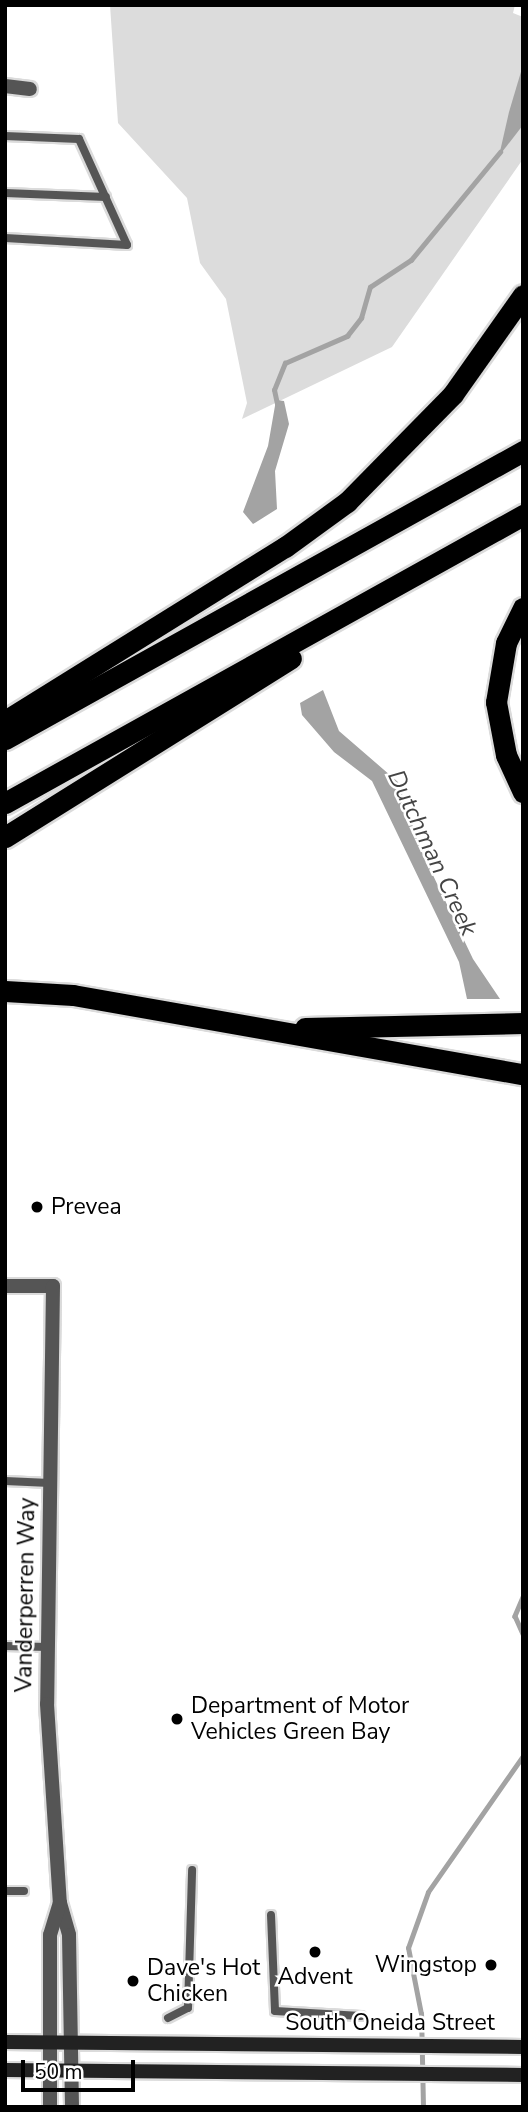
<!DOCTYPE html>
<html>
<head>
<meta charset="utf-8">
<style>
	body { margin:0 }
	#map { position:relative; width:528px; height:2112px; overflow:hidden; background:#fff; font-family:"Nunito Sans",sans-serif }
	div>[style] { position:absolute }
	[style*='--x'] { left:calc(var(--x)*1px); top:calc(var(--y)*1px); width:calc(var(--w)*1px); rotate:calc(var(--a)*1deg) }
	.green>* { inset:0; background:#dcdcdc }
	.water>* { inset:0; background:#a3a3a3 }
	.stream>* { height:4.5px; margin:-2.25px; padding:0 2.25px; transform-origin:2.25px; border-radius:2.25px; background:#a3a3a3 }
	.roads { filter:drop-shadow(2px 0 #dbdbdb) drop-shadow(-2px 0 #dbdbdb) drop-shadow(0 2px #dbdbdb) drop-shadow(0 -2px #dbdbdb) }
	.lane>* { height:8px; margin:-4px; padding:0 4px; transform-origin:4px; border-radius:4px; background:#555 }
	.street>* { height:14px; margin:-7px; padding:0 7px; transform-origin:7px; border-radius:7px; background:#555 }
	.secondary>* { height:14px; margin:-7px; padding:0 7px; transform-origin:7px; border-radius:7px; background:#222 }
	.highway>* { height:21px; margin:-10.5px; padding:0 10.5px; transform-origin:10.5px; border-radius:10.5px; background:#000 }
	.dots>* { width:19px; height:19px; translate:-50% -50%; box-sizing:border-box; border:4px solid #fff; border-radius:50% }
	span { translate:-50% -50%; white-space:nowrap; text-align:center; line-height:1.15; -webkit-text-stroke:5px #fff; paint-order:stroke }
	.poi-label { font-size:23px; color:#000 }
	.left { translate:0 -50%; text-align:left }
	.right { translate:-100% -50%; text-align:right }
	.street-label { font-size:23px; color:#000 }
	.water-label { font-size:24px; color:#444; font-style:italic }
	.frame { position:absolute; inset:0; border:7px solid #000; pointer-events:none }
	.scale { position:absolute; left:21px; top:2060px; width:114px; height:32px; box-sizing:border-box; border:4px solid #000; border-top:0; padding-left:9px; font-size:21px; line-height:24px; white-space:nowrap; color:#000; -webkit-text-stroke:5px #fff; paint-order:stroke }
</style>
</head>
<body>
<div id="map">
	<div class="green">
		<i style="clip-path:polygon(110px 5px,515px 5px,513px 13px,523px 17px,523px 159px,392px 347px,242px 419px,247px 403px,226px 299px,200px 263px,187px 198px,118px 123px)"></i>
	</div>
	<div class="water">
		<i style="clip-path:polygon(523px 65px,523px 125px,499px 156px,509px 112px)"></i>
		<i style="clip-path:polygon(276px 400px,284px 401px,289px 424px,275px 471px,277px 509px,253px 524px,243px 512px,268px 446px)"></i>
		<i style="clip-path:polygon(323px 690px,339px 731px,398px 782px,420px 848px,473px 959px,500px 999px,467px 999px,459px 962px,372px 781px,334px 752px,302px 715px,300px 703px)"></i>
	</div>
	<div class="stream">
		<i style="--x:277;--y:404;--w:14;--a:-102"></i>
		<i style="--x:274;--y:390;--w:29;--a:-68"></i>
		<i style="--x:285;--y:363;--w:68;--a:-23.5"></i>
		<i style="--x:347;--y:336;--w:23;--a:-52"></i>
		<i style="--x:361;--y:318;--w:32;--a:-74"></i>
		<i style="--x:370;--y:287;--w:49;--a:-33.4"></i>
		<i style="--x:411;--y:260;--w:140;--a:-50.5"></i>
		<i style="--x:523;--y:1597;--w:21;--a:113"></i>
		<i style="--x:515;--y:1616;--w:20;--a:66"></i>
		<i style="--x:423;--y:2107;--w:93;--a:-91.2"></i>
		<i style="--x:421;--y:2014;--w:67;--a:-101.1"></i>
		<i style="--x:408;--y:1948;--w:59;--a:-70.3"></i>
		<i style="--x:428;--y:1892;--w:166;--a:-55.1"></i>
	</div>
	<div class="roads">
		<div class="lane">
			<i style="--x:5;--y:136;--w:74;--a:2.3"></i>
			<i style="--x:79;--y:139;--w:116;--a:65.6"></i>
			<i style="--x:127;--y:245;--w:122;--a:-176.7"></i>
			<i style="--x:5;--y:193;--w:101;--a:2.3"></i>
			<i style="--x:5;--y:1481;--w:45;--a:2.5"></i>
			<i style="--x:5;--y:1646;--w:43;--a:1.3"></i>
			<i style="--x:5;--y:1891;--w:19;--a:0"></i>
			<i style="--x:271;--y:1915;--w:96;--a:87.6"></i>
			<i style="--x:275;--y:2011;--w:86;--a:3.3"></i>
			<i style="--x:168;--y:2018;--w:22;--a:-27"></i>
			<i style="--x:188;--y:2008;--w:138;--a:-88.3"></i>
		</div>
		<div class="street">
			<i style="--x:5;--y:86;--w:25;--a:7"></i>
			<i style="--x:5;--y:1286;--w:48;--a:0"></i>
			<i style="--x:53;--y:1286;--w:418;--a:90.8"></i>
			<i style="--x:47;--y:1704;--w:199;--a:86.3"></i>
			<i style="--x:60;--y:1903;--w:33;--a:74"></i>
			<i style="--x:69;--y:1935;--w:172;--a:89"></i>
			<i style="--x:50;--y:2107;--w:172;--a:-90"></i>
			<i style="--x:50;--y:1935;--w:34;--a:-73"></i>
		</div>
		<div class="secondary">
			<i style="--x:5;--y:2042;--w:518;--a:0.55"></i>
			<i style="--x:5;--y:2070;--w:518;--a:0.55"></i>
		</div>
		<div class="highway">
			<i style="--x:523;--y:608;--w:39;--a:116"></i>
			<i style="--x:506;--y:643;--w:60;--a:99.6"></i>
			<i style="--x:496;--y:702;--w:54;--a:79.3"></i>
			<i style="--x:506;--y:755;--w:41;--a:65.3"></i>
			<i style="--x:5;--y:721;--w:330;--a:-31.9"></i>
			<i style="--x:285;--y:547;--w:77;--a:-36"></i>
			<i style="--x:347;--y:502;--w:151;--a:-45.5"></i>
			<i style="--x:453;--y:394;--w:121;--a:-54.7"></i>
			<i style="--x:5;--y:739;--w:593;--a:-29.07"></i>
			<i style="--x:5;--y:803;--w:593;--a:-29.07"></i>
			<i style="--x:5;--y:837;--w:337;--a:-32"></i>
			<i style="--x:5;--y:991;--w:68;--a:3.4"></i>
			<i style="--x:73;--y:995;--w:457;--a:10"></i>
			<i style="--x:305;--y:1028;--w:218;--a:-1.3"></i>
		</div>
	</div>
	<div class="dots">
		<i style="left:37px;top:1207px;background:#000"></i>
		<i style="left:177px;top:1719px;background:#000"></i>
		<i style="left:315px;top:1952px;background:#000"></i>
		<i style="left:491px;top:1965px;background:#000"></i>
		<i style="left:133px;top:1981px;background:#000"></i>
	</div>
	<div class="poi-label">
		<span class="left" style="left:51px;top:1207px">Prevea</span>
		<span class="left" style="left:191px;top:1719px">Department of Motor<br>Vehicles Green Bay</span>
		<span class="right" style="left:477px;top:1965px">Wingstop</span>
		<span class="left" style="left:147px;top:1981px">Dave's Hot<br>Chicken</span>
		<span style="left:315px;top:1977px">Advent</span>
	</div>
	<div class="street-label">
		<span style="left:26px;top:1595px;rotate:-89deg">Vanderperren Way</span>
		<span style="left:390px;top:2023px">South Oneida Street</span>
	</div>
	<div class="water-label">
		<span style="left:432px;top:853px;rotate:65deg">Dutchman Creek</span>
	</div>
	<div class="frame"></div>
	<div class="scale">50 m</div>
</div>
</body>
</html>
